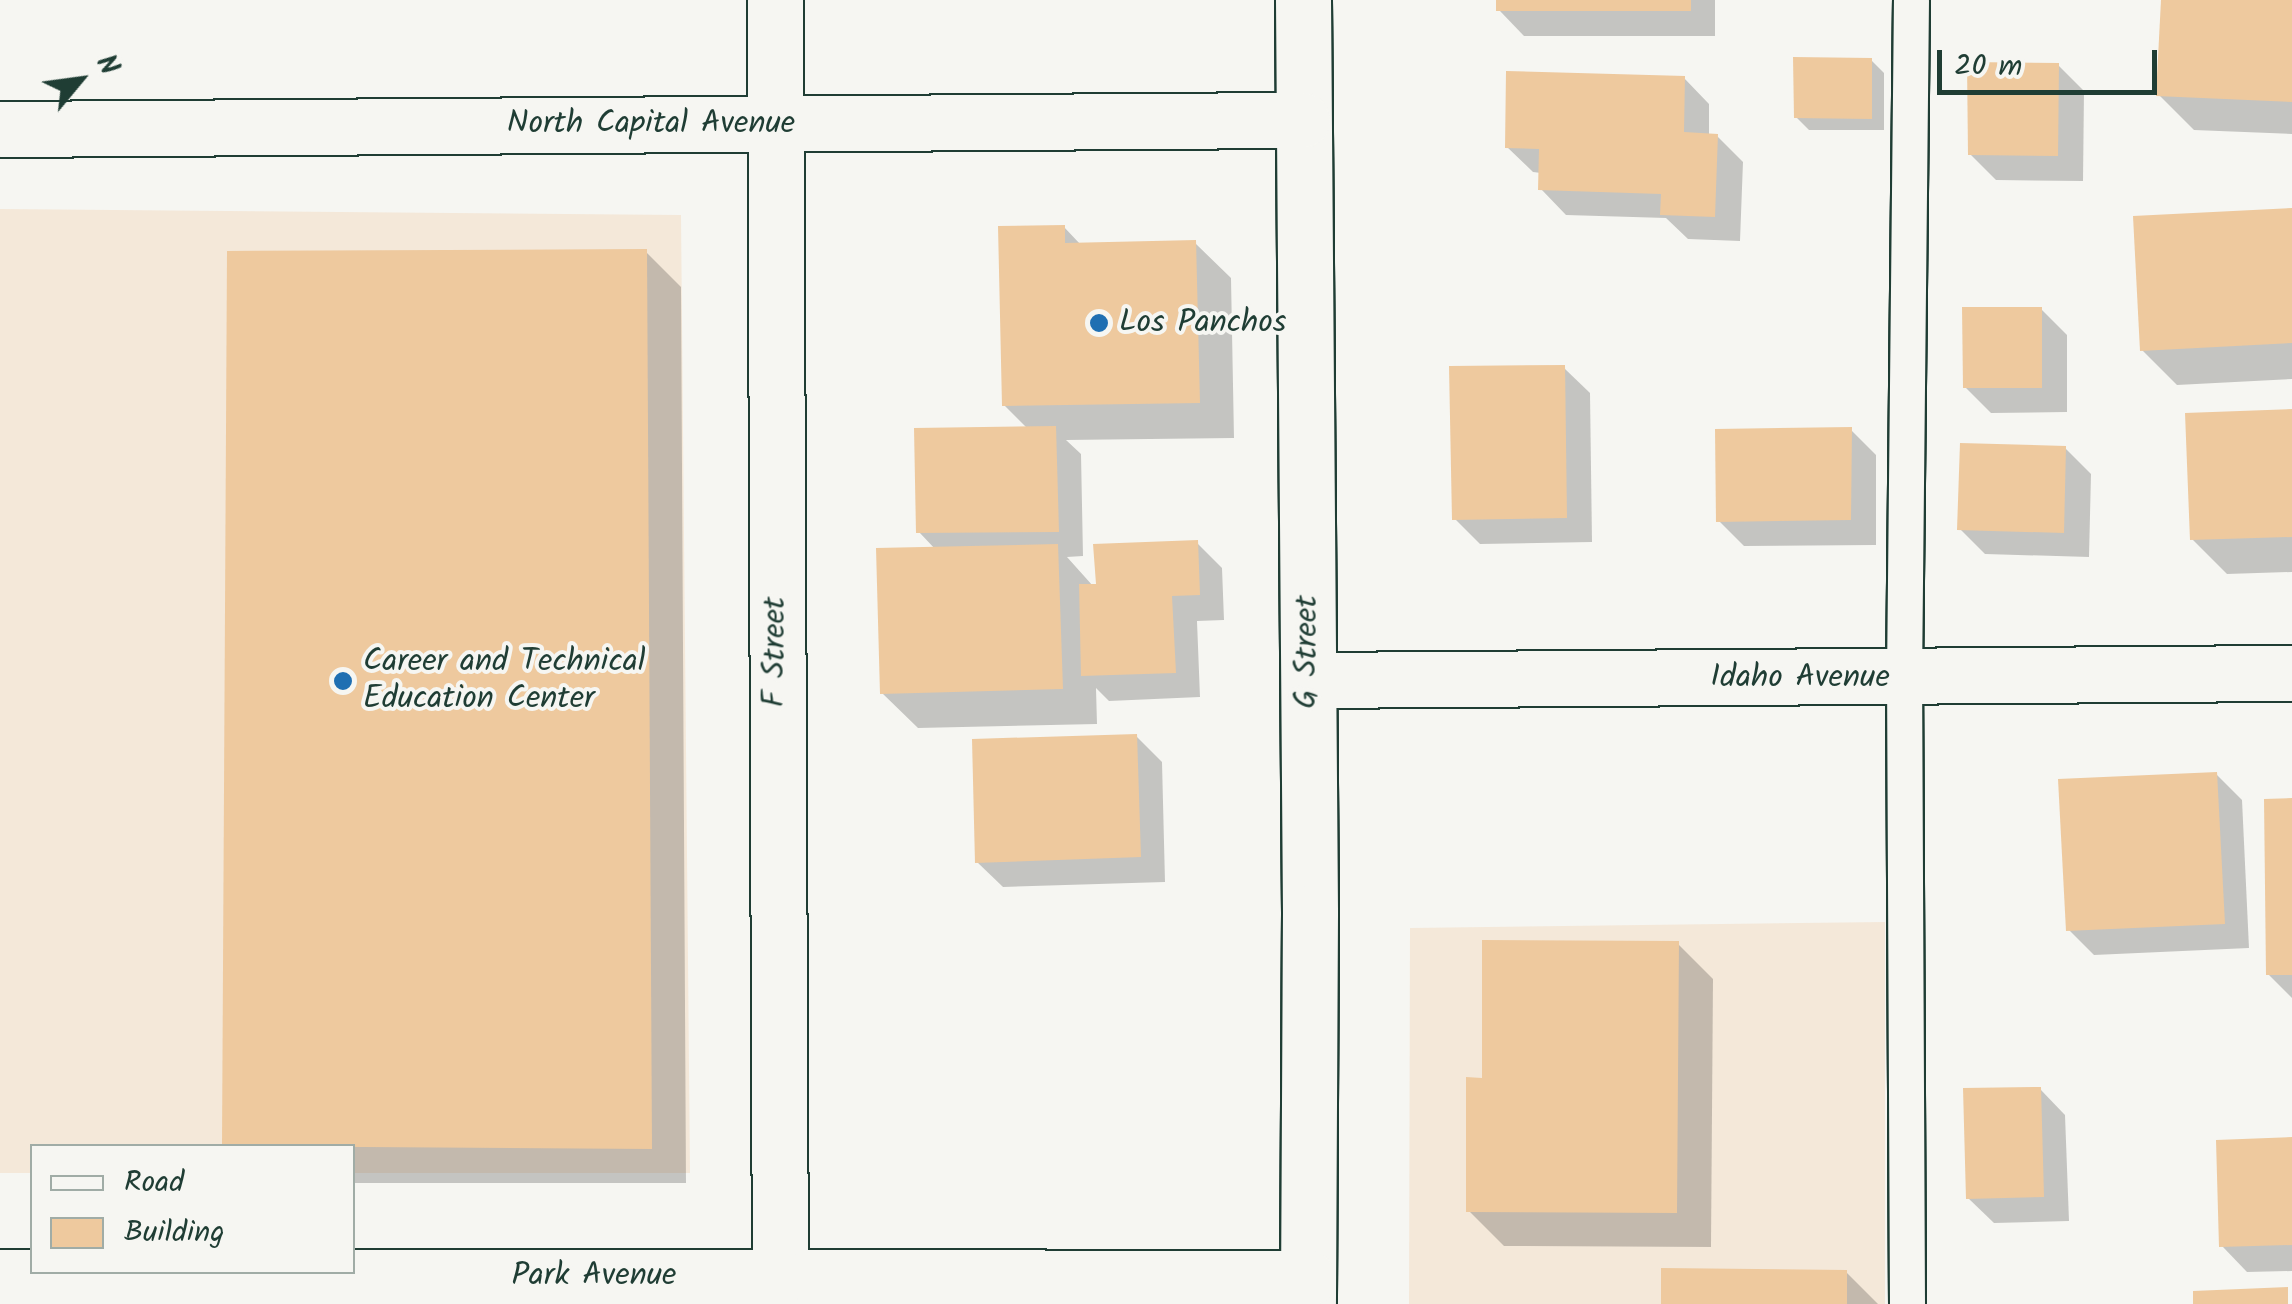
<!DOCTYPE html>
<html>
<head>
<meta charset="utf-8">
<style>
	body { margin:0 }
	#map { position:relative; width:2292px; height:1304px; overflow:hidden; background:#f6f6f2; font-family:Kalam,sans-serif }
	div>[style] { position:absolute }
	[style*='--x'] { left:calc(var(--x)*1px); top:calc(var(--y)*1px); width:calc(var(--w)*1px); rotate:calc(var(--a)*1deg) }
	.built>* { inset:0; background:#f4e8d9 }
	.shadow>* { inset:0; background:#0003 }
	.building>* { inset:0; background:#eec99e }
	.roads { filter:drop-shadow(2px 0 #1f3d34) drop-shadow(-2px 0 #1f3d34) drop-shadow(0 2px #1f3d34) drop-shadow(0 -2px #1f3d34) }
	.lane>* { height:35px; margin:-17.5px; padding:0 17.5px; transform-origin:17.5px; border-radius:17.5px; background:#f6f6f2 }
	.street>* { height:55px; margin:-27.5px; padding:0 27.5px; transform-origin:27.5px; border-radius:27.5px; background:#f6f6f2 }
	.secondary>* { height:55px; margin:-27.5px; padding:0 27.5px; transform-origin:27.5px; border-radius:27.5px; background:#f6f6f2 }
	.dots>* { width:28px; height:28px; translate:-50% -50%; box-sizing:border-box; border:5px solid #f6f6f2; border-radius:50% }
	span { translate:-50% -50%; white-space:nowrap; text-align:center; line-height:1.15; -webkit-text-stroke:8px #f6f6f2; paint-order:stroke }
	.street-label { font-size:32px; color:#1f3d34 }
	.poi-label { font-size:32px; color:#1f3d34 }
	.left { translate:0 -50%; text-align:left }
	.legend { position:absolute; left:30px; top:1144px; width:325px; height:130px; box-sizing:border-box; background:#f6f6f2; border:2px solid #a0aca6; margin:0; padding:12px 18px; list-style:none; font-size:30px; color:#1f3d34 }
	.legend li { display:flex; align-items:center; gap:20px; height:50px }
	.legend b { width:50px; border:2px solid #a0aca6 }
	.north { position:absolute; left:30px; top:30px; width:100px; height:100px; -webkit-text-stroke:8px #f6f6f2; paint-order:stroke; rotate:61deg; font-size:28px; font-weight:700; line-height:40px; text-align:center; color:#1f3d34 }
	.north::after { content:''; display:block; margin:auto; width:35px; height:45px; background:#1f3d34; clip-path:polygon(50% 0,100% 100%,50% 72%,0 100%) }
	.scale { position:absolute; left:1937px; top:50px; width:220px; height:45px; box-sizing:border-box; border:5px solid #1f3d34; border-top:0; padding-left:12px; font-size:30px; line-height:35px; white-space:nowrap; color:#1f3d34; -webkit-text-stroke:8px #f6f6f2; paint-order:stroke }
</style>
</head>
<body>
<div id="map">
	<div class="built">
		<i style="clip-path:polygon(0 209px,681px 215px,690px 1173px,353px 1173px,352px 1146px,32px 1146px,32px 1173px,0 1173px)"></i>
		<i style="clip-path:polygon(1885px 922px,1885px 1304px,1409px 1304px,1410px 928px)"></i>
	</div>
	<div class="shadow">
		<i style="clip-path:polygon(1499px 0,1715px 0,1715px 36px,1524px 36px,1499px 10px)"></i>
		<i style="clip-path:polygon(2163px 0,2292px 0,2292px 134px,2194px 130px,2159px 95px)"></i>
		<i style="clip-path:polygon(1871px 60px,1884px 73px,1884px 130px,1809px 130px,1796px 117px)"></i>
		<i style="clip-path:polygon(2058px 65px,2084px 91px,2083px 181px,1996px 180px,1970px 154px)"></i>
		<i style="clip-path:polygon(1684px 78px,1709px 104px,1709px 136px,1717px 136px,1743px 162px,1740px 241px,1688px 239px,1666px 218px,1566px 215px,1541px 189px,1541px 173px,1533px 172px,1507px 147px)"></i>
		<i style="clip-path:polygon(2292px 211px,2292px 379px,2177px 385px,2142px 350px)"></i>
		<i style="clip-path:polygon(1064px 227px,1081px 245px,1195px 243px,1231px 278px,1234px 438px,1066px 440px,1081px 454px,1083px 556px,1067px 557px,1093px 586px,1197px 543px,1222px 568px,1224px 620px,1197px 621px,1200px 697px,1109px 701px,1096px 688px,1097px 724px,918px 728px,882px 693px,936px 550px,919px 532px,1028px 429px,1004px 405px)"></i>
		<i style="clip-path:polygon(646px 252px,681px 287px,686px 1183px,352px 1183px,352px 1146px,225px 1146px,229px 254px)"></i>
		<i style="clip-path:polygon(2041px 309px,2067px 335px,2067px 412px,1991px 413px,1965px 387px)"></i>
		<i style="clip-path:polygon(1564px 368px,1590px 393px,1592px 542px,1480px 544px,1454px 518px)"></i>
		<i style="clip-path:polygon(2292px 412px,2292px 572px,2227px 574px,2192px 539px)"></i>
		<i style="clip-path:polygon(1851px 430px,1876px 455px,1876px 545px,1744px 546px,1719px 521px)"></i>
		<i style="clip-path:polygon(2065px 448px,2091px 474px,2089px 557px,1985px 554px,1960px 529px)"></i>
		<i style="clip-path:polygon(1136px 736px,1162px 762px,1165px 882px,1003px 887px,977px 862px)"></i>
		<i style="clip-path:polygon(2216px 774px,2242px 800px,2249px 948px,2094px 955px,2069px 930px)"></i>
		<i style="clip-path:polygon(2292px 801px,2292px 998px,2268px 974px)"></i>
		<i style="clip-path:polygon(1678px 944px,1713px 979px,1711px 1247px,1504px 1246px,1469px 1211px,1484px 1080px)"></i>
		<i style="clip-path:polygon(2040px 1089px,2065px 1115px,2069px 1221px,1994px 1223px,1968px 1198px)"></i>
		<i style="clip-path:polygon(2292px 1140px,2292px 1271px,2247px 1272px,2222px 1246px)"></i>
		<i style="clip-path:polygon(1846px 1272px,1878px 1304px,1664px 1304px)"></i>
	</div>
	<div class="building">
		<i style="clip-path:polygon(1496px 0,1691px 0,1691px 11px,1496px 11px)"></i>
		<i style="clip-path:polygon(2161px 0,2292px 0,2292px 102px,2156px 96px)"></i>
		<i style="clip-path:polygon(1793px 57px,1872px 58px,1872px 119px,1794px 118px)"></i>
		<i style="clip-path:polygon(1967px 62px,2059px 63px,2058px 156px,1968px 155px)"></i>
		<i style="clip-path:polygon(1506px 71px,1685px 76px,1684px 132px,1718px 134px,1715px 217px,1660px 215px,1661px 194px,1538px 190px,1539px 149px,1505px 148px)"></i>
		<i style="clip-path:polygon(2292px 208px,2292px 343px,2140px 351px,2133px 216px)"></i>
		<i style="clip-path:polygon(1065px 225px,1065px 243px,1196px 240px,1200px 403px,1002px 406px,998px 226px)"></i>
		<i style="clip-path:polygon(647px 249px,652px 1149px,222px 1146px,227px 251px)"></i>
		<i style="clip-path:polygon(1962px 307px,2042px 307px,2042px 388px,1963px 388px)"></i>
		<i style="clip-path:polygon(1565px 365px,1567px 518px,1452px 520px,1449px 366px)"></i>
		<i style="clip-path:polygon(2292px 409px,2292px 537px,2190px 540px,2185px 413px)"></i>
		<i style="clip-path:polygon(1056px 426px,1059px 532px,916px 533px,914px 428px)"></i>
		<i style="clip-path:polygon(1852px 427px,1851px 520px,1716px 522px,1715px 429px)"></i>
		<i style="clip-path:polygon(1960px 443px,2066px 446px,2064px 533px,1957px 530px)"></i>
		<i style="clip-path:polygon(1198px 540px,1200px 595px,1172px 596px,1176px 673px,1081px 676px,1079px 584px,1096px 584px,1093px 544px)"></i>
		<i style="clip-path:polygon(1058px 544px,1063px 689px,880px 694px,876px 548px)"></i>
		<i style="clip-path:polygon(1137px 734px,1141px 857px,975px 863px,972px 739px)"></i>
		<i style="clip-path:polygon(2217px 772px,2225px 924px,2066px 931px,2058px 779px)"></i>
		<i style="clip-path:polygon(2292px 798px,2292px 975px,2266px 975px,2264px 799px)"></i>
		<i style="clip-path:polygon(1482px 940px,1679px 941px,1677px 1213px,1466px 1212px,1466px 1077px,1482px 1078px)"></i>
		<i style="clip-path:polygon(2041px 1087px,2044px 1197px,1966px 1199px,1963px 1088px)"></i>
		<i style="clip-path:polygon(2292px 1137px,2292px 1245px,2219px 1247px,2216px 1140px)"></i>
		<i style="clip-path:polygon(1661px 1268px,1847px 1270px,1847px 1304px,1661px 1304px)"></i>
		<i style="clip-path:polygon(2288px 1287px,2288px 1304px,2193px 1304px,2193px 1291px)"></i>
	</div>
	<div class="roads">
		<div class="lane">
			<i style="--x:1907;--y:1304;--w:626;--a:-90.27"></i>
			<i style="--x:1904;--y:678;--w:678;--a:-89.41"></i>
		</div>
		<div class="street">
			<i style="--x:1303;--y:0;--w:913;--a:89.56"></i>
			<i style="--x:1310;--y:913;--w:391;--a:90.3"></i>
			<i style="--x:0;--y:129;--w:1302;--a:-0.4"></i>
			<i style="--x:1309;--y:680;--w:983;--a:-0.41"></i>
			<i style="--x:780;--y:1277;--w:528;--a:0.11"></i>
		</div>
		<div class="secondary">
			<i style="--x:775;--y:0;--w:1304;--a:89.78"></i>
			<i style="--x:0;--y:1277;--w:780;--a:0"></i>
		</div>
	</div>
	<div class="dots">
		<i style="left:1099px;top:323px;background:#1f6fb2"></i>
		<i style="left:343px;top:681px;background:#1f6fb2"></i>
	</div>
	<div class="street-label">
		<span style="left:651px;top:124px">North Capital Avenue</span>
		<span style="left:776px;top:652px;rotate:-90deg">F Street</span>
		<span style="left:1308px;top:652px;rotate:-90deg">G Street</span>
		<span style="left:1800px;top:678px">Idaho Avenue</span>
		<span style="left:594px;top:1276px">Park Avenue</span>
	</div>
	<div class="poi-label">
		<span class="left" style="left:1119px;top:323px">Los Panchos</span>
		<span class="left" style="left:363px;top:681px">Career and Technical<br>Education Center</span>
	</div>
	<ul class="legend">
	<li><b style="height:12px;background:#f6f6f2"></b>Road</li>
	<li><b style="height:28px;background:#eec99e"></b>Building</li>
	</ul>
	<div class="north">N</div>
	<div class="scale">20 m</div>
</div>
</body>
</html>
